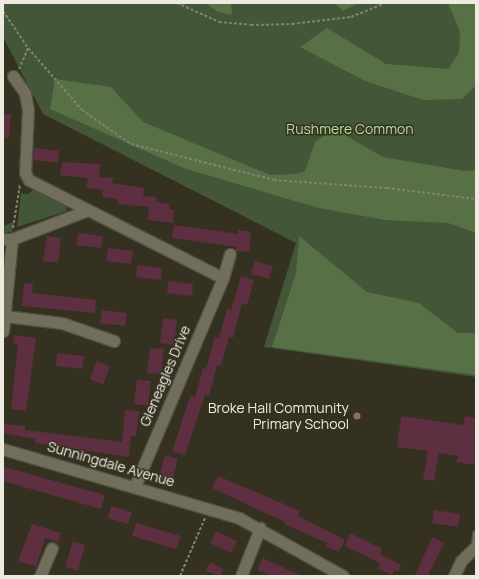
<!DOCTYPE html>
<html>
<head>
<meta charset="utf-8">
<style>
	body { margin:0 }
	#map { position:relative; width:479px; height:579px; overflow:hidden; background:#353120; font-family:Manrope,sans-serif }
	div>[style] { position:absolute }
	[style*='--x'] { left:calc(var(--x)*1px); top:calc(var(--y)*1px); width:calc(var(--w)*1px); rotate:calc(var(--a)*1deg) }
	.green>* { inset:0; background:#435637 }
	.forest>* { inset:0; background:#577046 }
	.building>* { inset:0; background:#5d2f41 }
	.path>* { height:2px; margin-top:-1px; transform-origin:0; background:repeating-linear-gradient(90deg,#838072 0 3px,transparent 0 5px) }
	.roads { filter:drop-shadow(1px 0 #524f41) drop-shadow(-1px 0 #524f41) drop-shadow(0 1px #524f41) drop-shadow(0 -1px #524f41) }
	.lane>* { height:5.5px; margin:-2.75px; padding:0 2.75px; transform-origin:2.75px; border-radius:2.75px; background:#726e5c }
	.street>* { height:11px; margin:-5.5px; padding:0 5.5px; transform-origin:5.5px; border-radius:5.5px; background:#726e5c }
	.dots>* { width:11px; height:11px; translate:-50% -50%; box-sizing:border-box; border:2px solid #353120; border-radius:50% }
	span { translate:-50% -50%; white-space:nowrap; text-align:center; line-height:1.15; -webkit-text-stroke:3px #353120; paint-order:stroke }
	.park-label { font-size:14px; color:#b5df9b }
	.street-label { font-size:14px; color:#edeae0 }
	.poi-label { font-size:14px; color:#edeae0 }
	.right { translate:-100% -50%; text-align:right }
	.frame { position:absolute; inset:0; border:4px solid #edeae0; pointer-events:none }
</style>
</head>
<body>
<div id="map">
	<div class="green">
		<i style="clip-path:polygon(3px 3px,476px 3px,476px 377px,264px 347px,296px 243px,43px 114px,3px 37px)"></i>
		<i style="clip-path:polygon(36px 188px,66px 203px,67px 211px,17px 227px,21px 193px,28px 194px)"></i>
		<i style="clip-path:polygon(14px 222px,12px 232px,3px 233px,3px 226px)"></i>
	</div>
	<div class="forest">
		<i style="clip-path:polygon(205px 3px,231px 3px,232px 15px,218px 12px)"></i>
		<i style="clip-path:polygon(334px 3px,359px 3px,343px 11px)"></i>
		<i style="clip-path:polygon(448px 3px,476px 3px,476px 85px,462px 99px,423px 100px,365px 81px,300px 47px,327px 28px,386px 64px,448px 69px,459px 53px,460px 32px)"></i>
		<i style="clip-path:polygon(55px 79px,111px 87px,143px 122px,270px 175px,296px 174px,305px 171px,315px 142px,334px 129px,383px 157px,464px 171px,476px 170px,476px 233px,448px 223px,385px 220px,319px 208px,186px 169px,50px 109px)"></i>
		<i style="clip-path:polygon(299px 236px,367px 292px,419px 303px,458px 333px,476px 333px,476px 375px,272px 347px,296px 273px)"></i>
	</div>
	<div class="building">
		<i style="clip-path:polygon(3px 114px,11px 115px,9px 138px,3px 138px)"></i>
		<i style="clip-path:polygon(34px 148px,59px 151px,58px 163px,33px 160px)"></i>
		<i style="clip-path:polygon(62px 162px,100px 164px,99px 177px,113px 178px,112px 183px,144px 188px,143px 196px,157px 197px,156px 202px,169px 204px,169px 209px,174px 210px,173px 223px,148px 220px,149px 207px,117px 204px,118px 199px,102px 197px,103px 190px,86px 188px,88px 178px,60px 175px)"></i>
		<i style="clip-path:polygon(174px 225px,238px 234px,238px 230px,251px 232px,249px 252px,236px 251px,236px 247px,172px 238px)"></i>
		<i style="clip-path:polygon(78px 233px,103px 236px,101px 248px,76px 245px)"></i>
		<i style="clip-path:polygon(47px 236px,61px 238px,58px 263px,43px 261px)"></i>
		<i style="clip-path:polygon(108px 248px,133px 251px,131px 264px,106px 261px)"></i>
		<i style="clip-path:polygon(255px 261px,273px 266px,269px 279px,251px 274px)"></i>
		<i style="clip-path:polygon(137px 265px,162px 268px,161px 280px,136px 277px)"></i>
		<i style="clip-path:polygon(241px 276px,254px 280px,247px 305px,242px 304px,233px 338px,229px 337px,221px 366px,217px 365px,209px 396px,205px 395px,185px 455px,172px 452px,190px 396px,195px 397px,203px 368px,206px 369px,215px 337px,219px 338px,227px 309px,231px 311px)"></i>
		<i style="clip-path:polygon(168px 281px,193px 284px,192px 296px,167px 293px)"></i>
		<i style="clip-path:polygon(24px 283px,33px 284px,32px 293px,96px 300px,95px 313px,22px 306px)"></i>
		<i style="clip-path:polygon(102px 310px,127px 313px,125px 326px,100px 323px)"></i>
		<i style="clip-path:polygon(163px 318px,177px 320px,174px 345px,160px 343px)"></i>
		<i style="clip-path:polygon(14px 335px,36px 338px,26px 411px,11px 409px,18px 344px,13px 343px)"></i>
		<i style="clip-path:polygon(150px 348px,164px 349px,161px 374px,147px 373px)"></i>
		<i style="clip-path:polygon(57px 353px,84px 356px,82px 369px,56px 366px)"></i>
		<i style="clip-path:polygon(97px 361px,110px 366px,103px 385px,90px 379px)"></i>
		<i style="clip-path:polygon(137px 380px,151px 381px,148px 406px,134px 404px)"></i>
		<i style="clip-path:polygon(125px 410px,139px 411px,136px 436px,131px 436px,129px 457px,35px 443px,35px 439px,3px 433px,3px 424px,25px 426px,25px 430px,122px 442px)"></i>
		<i style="clip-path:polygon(401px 416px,463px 425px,465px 416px,476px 418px,476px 465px,456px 462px,458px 456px,439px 453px,434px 481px,423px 479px,428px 451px,397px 447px)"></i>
		<i style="clip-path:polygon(165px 455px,178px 459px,171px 485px,158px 481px)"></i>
		<i style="clip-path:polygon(4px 467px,105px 495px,101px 509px,3px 481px)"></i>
		<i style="clip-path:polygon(218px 476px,300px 511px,298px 516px,345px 540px,339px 552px,326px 546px,327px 543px,284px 524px,285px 522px,212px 488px)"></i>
		<i style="clip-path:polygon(111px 506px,132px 512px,128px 524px,108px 518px)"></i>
		<i style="clip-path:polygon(434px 510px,460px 514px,458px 527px,432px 523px)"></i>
		<i style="clip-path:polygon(136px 523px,181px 536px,176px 549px,132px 536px)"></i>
		<i style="clip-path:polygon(32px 524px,61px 533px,59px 542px,45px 538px,36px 567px,18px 561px)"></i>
		<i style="clip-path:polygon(216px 531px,237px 541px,231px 553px,210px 543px)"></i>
		<i style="clip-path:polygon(350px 533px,382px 549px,380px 554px,401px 565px,398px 572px,395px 570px,392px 575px,378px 569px,380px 563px,345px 546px)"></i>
		<i style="clip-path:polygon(432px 537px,444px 543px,440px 551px,428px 576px,415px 576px)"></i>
		<i style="clip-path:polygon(73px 541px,85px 545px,78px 571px,65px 567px)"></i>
		<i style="clip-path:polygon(263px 558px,271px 562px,302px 576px,271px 576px,257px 570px)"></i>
		<i style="clip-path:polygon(210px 562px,224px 569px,220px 576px,205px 571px)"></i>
	</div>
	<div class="path">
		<i style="--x:177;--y:3;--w:46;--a:24.3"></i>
		<i style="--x:219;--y:22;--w:32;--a:5"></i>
		<i style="--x:251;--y:25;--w:41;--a:-1.4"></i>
		<i style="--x:292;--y:24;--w:59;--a:-6.8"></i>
		<i style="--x:351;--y:17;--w:37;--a:-22"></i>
		<i style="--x:3;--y:11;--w:45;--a:56"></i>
		<i style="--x:28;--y:48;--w:23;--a:113"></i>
		<i style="--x:28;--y:48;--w:82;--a:48.9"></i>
		<i style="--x:82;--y:110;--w:60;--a:34.8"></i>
		<i style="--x:131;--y:144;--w:147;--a:14.1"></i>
		<i style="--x:274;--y:180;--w:113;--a:4"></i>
		<i style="--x:387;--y:188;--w:90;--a:7"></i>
		<i style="--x:13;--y:228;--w:44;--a:-80.8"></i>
		<i style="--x:180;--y:576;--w:63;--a:-66.7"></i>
	</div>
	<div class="roads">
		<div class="lane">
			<i style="--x:475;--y:547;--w:12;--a:-85"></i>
		</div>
		<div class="street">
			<i style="--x:13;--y:76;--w:21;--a:55"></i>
			<i style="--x:25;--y:93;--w:17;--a:80"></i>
			<i style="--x:28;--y:110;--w:63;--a:92.7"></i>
			<i style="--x:25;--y:173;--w:8;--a:60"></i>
			<i style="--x:29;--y:180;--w:217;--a:26.8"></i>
			<i style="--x:3;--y:239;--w:9;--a:0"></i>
			<i style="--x:12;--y:239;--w:81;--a:-20.9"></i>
			<i style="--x:5;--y:316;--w:57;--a:7"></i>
			<i style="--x:62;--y:323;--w:55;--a:19.1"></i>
			<i style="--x:3;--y:331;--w:92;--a:-84.4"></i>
			<i style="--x:3;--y:449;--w:246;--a:16.3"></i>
			<i style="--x:239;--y:518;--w:119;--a:29.1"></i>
			<i style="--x:135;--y:486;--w:226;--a:-67.1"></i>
			<i style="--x:223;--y:278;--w:25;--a:-74"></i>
			<i style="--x:40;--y:576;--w:30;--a:-67"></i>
			<i style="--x:241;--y:576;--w:52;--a:-68.4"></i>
			<i style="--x:454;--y:576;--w:17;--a:-65"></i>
			<i style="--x:461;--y:561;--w:21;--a:-45"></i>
		</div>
	</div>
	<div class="dots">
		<i style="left:357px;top:416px;background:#8d6e63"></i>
	</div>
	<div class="park-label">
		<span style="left:350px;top:129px">Rushmere Common</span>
	</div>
	<div class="street-label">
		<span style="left:165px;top:376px;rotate:-67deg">Gleneagles Drive</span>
		<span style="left:111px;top:464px;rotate:16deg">Sunningdale Avenue</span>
	</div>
	<div class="poi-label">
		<span class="right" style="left:349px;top:416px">Broke Hall Community<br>Primary School</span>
	</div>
	<div class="frame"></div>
</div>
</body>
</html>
